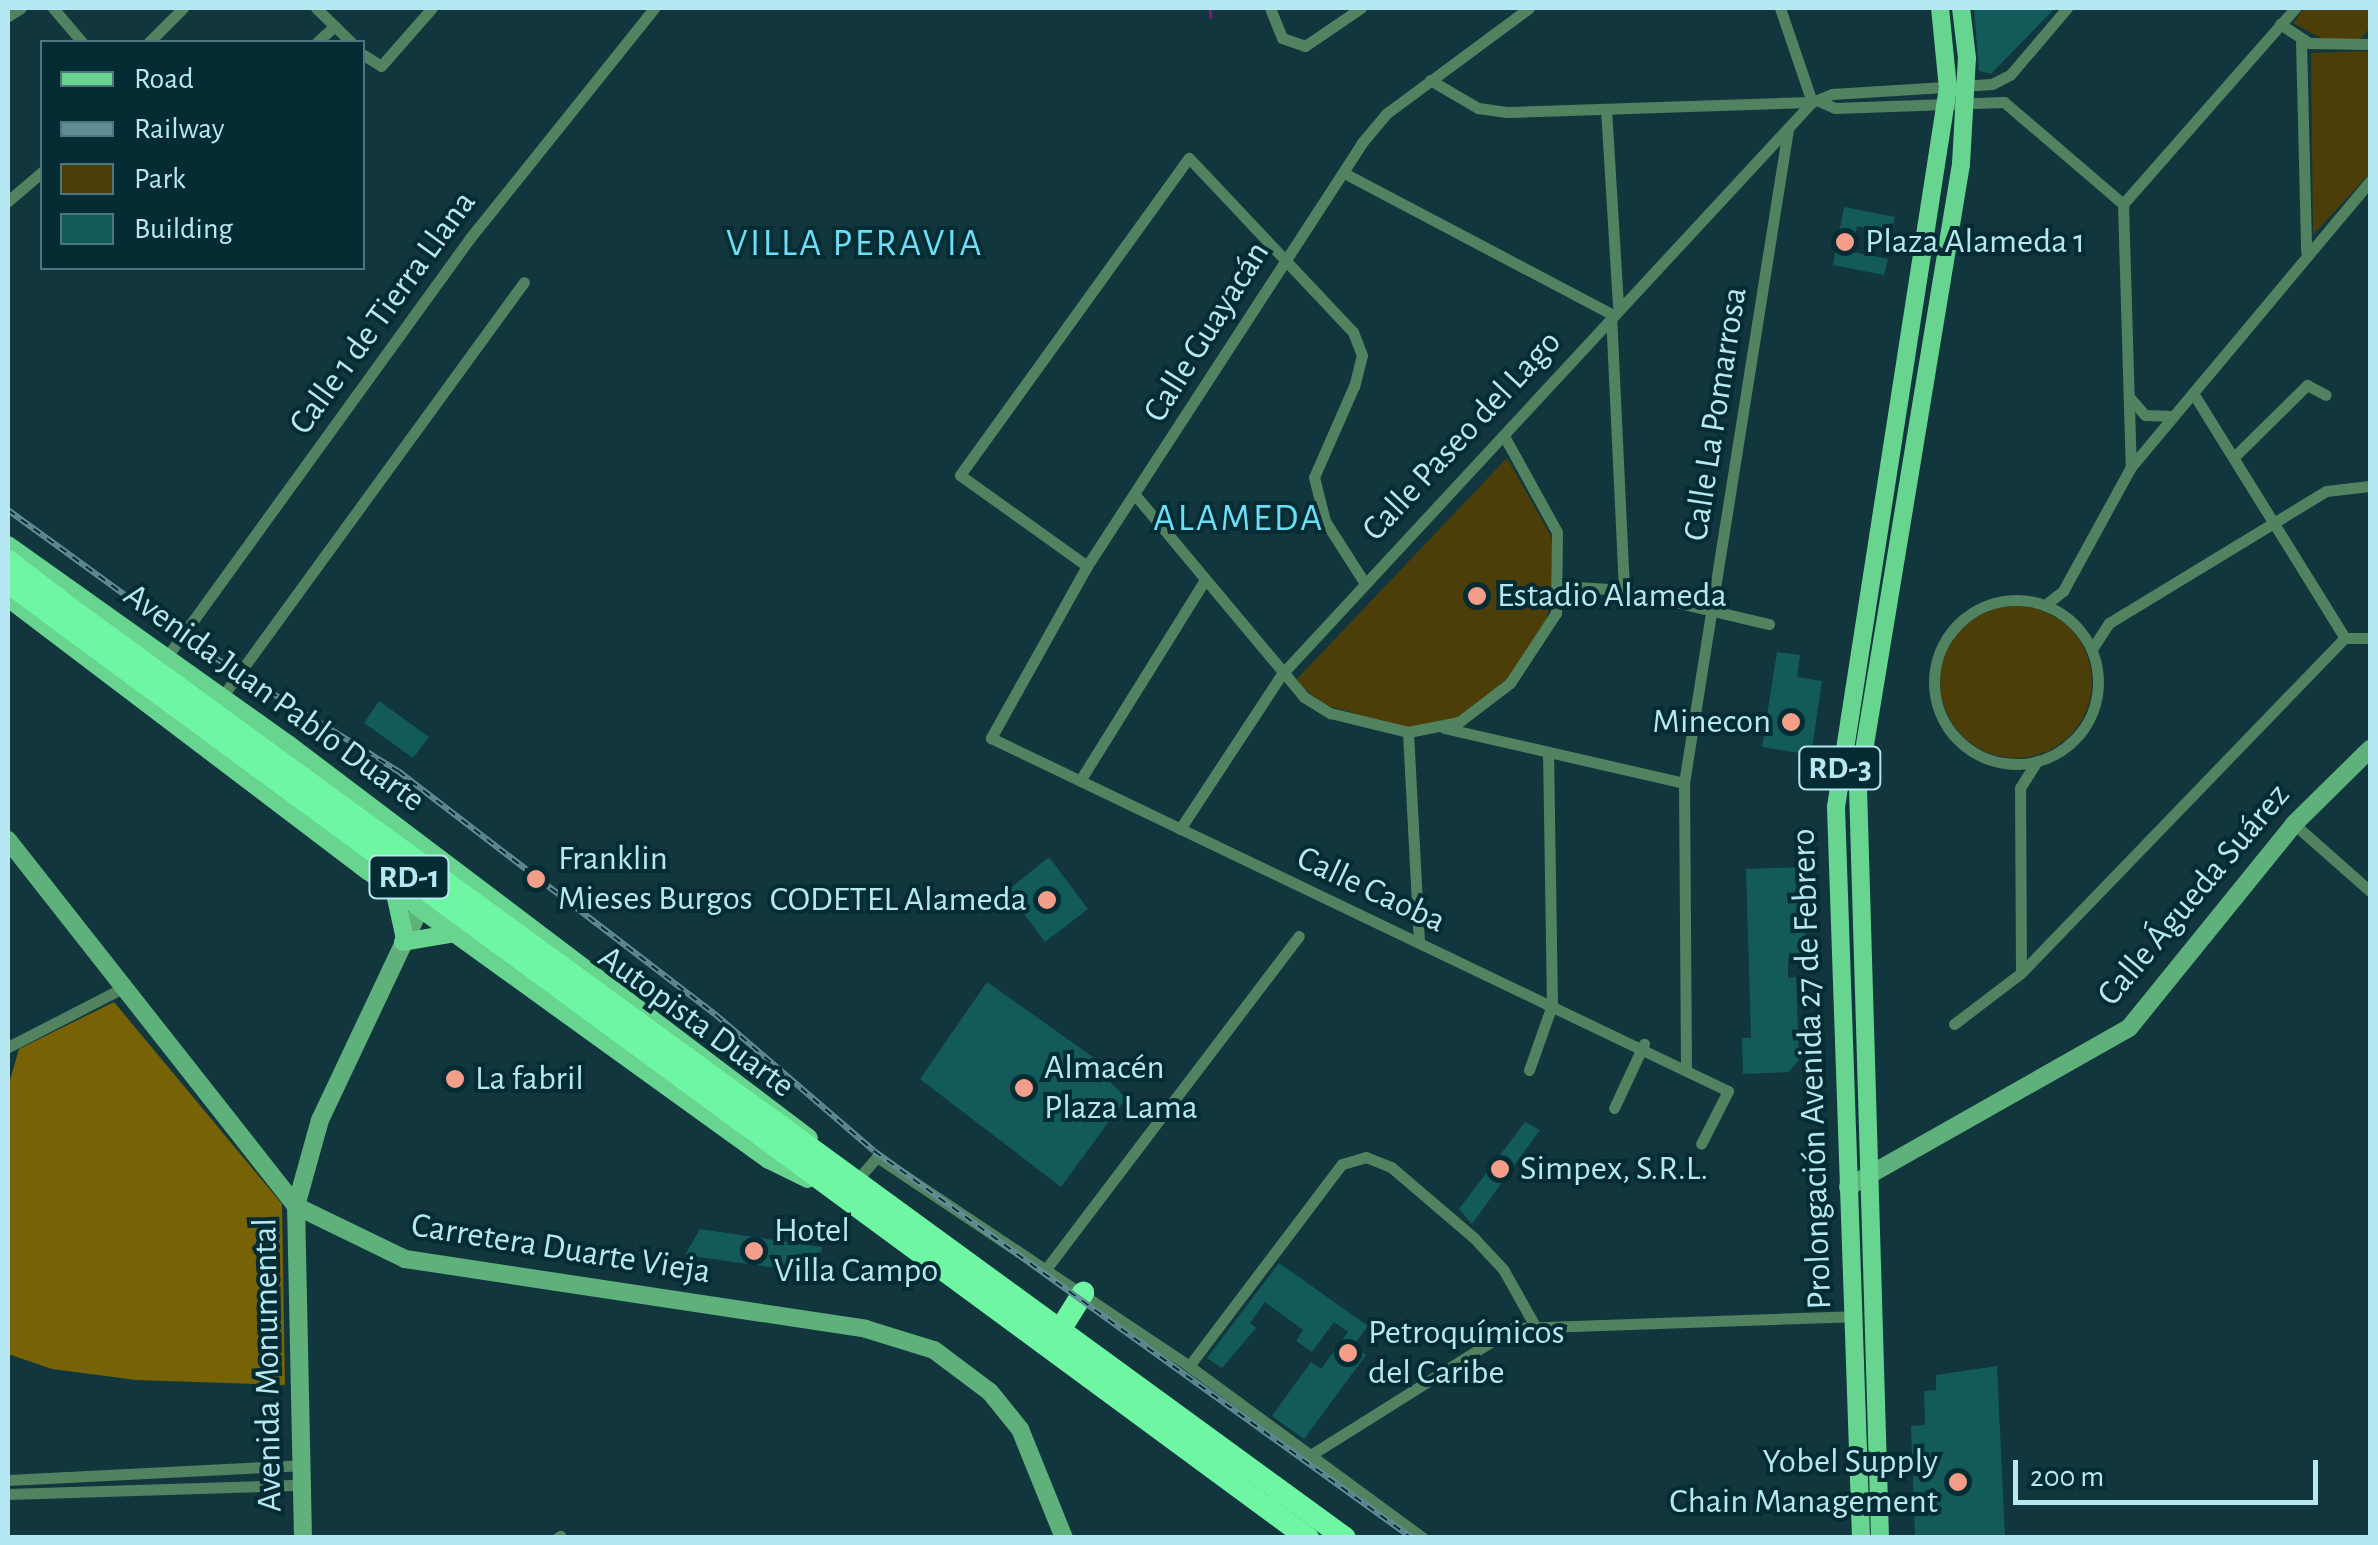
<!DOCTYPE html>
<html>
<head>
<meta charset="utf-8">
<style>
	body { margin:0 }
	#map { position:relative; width:2378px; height:1545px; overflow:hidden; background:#11363d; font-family:"Alegreya Sans",sans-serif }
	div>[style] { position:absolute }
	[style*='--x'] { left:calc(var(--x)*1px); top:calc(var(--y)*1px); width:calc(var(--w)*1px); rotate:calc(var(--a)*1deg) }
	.green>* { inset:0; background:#4c3e09 }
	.round { border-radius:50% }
	.forest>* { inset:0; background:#776205 }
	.stream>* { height:2.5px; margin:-1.25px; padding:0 1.25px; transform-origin:1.25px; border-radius:1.25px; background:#7f1873 }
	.building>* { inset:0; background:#125b5a }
	.street>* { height:11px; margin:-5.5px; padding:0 5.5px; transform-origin:5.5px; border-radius:5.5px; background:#518361 }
	.street>.ring { margin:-5.5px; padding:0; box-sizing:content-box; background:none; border:11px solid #518361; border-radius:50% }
	.secondary>* { height:18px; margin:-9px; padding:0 9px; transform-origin:9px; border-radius:9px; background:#5eb17b }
	.primary>* { height:18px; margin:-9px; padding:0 9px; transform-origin:9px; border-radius:9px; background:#67d590 }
	.highway>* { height:22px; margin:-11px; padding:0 11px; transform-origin:11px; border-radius:11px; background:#6ef6a2 }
	.rail>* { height:6px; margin-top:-3px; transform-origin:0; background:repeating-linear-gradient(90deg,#052c33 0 8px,#618d96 0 16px); box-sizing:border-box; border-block:2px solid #618d96 }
	.highway-bridge>* { height:22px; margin:-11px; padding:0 11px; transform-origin:11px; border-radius:11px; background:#6ef6a2 }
	.dots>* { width:28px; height:28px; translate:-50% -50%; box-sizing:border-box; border:5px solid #052c33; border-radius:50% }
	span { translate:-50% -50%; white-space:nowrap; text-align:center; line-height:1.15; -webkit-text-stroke:8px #052c33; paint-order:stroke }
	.shield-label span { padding:2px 8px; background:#052c33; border:2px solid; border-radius:8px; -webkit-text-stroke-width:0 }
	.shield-label { font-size:32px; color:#b6e8f4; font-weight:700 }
	.poi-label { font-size:35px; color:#b6e8f4 }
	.left { translate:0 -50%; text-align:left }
	.right { translate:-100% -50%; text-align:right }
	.street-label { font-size:35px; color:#b6e8f4 }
	.neighbourhood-label { font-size:38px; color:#6cdef6; letter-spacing:2.5px }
	.frame { position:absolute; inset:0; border:10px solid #b6e8f4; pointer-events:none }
	.legend { position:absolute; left:40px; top:40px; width:325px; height:230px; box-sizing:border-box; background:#052c33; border:2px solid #4c7780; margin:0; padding:12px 18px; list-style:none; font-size:30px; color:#b6e8f4 }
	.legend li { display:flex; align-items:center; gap:20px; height:50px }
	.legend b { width:50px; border:2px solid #4c7780 }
	.scale { position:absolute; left:2013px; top:1460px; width:305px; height:45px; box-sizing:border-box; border:5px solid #b6e8f4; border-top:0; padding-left:12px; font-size:30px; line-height:35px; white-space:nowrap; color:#b6e8f4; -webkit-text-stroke:8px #052c33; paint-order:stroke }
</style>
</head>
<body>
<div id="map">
	<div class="green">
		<i style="clip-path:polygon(2304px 8px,2370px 8px,2370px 27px,2362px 38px,2328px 42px,2293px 23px)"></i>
		<i style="clip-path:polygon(2370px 51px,2370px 173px,2313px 235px,2311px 53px)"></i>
		<i style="clip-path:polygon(1507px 458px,1551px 536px,1555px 583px,1545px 626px,1516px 672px,1456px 719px,1408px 729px,1325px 705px,1295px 681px)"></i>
		<i class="round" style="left:1940px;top:606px;width:152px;height:152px"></i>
	</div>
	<div class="forest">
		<i style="clip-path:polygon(114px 1002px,282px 1204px,285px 1385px,136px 1380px,52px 1369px,8px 1354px,8px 1087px,19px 1049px)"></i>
	</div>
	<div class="stream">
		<i style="--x:1210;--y:8;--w:9;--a:84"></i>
	</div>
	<div class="building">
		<i style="clip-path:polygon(1974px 8px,2055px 8px,1991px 74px,1979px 71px)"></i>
		<i style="clip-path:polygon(1844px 207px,1895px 217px,1892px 233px,1857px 226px,1852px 252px,1888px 259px,1884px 275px,1833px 265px)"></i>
		<i style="clip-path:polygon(1777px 652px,1800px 655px,1797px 677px,1822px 681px,1812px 749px,1799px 753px,1762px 747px)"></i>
		<i style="clip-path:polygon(379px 701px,429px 737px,413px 758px,364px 723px)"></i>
		<i style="clip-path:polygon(1049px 857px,1088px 909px,1045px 942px,1007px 891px)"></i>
		<i style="clip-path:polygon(1803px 867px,1806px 958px,1788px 958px,1788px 978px,1796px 977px,1799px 1060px,1789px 1072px,1743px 1074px,1742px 1038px,1751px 1038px,1746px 869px)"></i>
		<i style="clip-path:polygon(987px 982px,1107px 1067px,1101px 1073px,1126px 1098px,1061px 1187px,920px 1079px)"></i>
		<i style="clip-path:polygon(1525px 1122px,1540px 1130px,1472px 1224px,1459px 1209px)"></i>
		<i style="clip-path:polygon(700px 1229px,822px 1247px,818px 1274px,685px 1255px)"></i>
		<i style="clip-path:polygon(1279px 1263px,1368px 1326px,1353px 1346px,1366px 1355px,1304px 1439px,1272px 1416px,1311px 1362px,1321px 1369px,1348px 1332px,1334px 1322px,1312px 1352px,1296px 1341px,1303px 1330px,1265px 1302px,1250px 1323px,1256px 1328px,1222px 1368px,1207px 1358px)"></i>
		<i style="clip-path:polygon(1997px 1366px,2005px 1538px,1915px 1538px,1911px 1426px,1925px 1425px,1924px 1391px,1936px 1390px,1936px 1375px)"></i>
	</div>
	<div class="street">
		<i style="--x:53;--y:8;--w:45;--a:49.5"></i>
		<i style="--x:316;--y:8;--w:49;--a:44.2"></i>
		<i style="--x:1270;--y:8;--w:32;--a:68"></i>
		<i style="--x:1282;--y:38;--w:24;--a:19"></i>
		<i style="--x:1305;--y:46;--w:68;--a:-34.2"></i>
		<i style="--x:1529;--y:8;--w:178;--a:143.5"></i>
		<i style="--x:1386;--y:114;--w:38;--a:130"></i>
		<i style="--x:1362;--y:143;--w:505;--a:123.03"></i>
		<i style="--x:1087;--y:566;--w:197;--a:119.2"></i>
		<i style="--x:991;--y:738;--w:817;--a:25.59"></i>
		<i style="--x:1728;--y:1091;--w:59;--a:117"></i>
		<i style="--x:8;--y:16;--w:15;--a:-32"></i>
		<i style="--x:2280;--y:24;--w:35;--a:33"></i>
		<i style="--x:2309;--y:43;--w:61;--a:0.9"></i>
		<i style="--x:2301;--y:40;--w:211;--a:88.6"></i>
		<i style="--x:149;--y:42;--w:48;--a:-45"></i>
		<i style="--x:317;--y:42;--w:24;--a:-42"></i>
		<i style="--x:362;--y:54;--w:22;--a:32"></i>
		<i style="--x:381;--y:66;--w:77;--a:-48.7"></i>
		<i style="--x:1430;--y:80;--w:56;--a:30.3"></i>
		<i style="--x:1478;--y:108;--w:29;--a:8"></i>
		<i style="--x:1507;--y:112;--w:305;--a:-1.9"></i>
		<i style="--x:1812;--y:102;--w:22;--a:-22"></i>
		<i style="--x:1832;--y:94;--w:160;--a:-3.6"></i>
		<i style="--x:1992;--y:84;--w:20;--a:-27"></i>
		<i style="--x:2010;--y:75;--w:88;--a:-49.6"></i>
		<i style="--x:1821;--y:102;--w:15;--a:23"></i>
		<i style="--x:1835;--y:108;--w:169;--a:-2"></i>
		<i style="--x:2004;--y:102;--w:157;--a:40.6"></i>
		<i style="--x:1606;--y:109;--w:197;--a:86.5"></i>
		<i style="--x:1344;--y:173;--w:302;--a:27.8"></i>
		<i style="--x:1611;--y:314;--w:276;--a:87.3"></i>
		<i style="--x:8;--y:201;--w:45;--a:-40.5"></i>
		<i style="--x:2123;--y:204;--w:263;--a:88.3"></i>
		<i style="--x:2123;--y:204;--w:261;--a:-48.7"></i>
		<i style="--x:2193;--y:393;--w:288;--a:58.2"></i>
		<i style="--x:2131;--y:399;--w:21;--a:49"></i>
		<i style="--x:2145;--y:415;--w:28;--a:2"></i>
		<i style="--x:2234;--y:457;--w:103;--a:-44.6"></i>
		<i style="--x:2307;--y:385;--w:21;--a:28"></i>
		<i style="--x:1136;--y:496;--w:262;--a:50.1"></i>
		<i style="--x:1304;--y:697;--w:31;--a:32"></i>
		<i style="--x:1330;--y:713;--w:80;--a:13.7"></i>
		<i style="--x:1408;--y:732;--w:52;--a:-11.1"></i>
		<i style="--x:1459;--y:722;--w:64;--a:-37.4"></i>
		<i style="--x:1510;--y:683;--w:84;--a:-56.7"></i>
		<i style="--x:1556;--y:613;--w:81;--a:-89.3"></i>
		<i style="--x:1557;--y:532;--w:110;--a:-118.9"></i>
		<i style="--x:1087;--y:566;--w:156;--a:-144.4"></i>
		<i style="--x:960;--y:475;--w:391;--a:-54.2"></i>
		<i style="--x:1189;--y:158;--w:239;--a:46.7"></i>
		<i style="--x:1353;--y:332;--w:25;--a:69"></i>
		<i style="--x:1362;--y:355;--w:32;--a:104"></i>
		<i style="--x:1354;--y:386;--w:99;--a:113.7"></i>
		<i style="--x:1314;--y:477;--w:45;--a:76"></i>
		<i style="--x:1325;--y:521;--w:72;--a:57.4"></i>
		<i style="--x:1562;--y:586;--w:62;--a:3.7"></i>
		<i style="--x:1624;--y:590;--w:149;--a:13.2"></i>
		<i class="ring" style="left:1934px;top:600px;width:153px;height:153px"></i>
		<i style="--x:2045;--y:605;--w:23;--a:-38"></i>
		<i style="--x:2063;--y:591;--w:141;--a:-61.3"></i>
		<i style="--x:2131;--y:467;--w:373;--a:-50.1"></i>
		<i style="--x:2092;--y:649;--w:31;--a:-57"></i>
		<i style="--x:2109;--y:623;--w:254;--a:-31.3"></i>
		<i style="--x:2326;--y:491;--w:44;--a:-6.5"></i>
		<i style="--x:166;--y:658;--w:518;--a:-54.1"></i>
		<i style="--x:470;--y:238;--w:295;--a:-51.3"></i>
		<i style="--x:222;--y:697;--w:513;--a:-53.96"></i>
		<i style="--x:1444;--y:728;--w:246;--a:12.9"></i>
		<i style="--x:1408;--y:732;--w:211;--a:87"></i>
		<i style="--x:1081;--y:779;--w:234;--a:-58.1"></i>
		<i style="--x:2294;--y:824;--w:101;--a:41.4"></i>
		<i style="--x:1180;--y:829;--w:186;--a:-56.7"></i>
		<i style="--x:1282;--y:674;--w:780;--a:-47.18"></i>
		<i style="--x:1812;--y:102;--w:99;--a:-108.8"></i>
		<i style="--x:2021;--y:973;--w:185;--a:-90.3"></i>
		<i style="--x:2020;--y:788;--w:31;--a:-58"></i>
		<i style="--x:1954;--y:1024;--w:84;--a:-37.3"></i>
		<i style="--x:2021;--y:973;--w:466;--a:-46"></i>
		<i style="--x:2345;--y:638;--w:25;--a:0"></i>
		<i style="--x:8;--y:1047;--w:127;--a:-27.2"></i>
		<i style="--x:1686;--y:1067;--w:284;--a:-90.4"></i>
		<i style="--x:1684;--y:783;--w:662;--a:-80.96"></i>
		<i style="--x:1529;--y:1070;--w:69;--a:-70.5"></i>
		<i style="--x:1552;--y:1005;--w:250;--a:-90.9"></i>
		<i style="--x:1614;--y:1108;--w:71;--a:-64.9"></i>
		<i style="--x:857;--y:1180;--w:30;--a:-49"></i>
		<i style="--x:877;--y:1157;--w:376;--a:33.8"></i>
		<i style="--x:1189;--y:1366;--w:290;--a:36.3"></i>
		<i style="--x:1046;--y:1269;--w:418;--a:-52.8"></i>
		<i style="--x:1189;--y:1366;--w:253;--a:-52.9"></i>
		<i style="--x:1342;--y:1164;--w:25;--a:-16"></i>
		<i style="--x:1366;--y:1157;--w:27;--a:22"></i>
		<i style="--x:1391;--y:1167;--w:109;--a:40.5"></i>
		<i style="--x:1474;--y:1238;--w:42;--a:46.9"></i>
		<i style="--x:1503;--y:1269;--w:63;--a:60.6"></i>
		<i style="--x:1309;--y:1456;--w:241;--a:-32.1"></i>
		<i style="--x:1513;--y:1328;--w:340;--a:-2"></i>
		<i style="--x:8;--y:1480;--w:293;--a:-2.9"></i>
		<i style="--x:8;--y:1494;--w:293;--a:-1.8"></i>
		<i style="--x:557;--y:1538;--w:4;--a:-34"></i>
	</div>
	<div class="secondary">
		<i style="--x:8;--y:840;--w:466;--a:51.8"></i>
		<i style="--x:296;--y:1206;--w:121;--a:25.9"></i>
		<i style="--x:405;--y:1259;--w:466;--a:8.6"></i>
		<i style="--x:866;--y:1329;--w:71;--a:17.2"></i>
		<i style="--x:934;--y:1350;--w:70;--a:36.9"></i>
		<i style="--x:990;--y:1392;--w:48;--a:51"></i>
		<i style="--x:1020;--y:1429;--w:118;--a:68"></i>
		<i style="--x:1848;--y:1187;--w:323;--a:-29.5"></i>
		<i style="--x:2129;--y:1028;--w:262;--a:-51"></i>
		<i style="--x:2294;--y:824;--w:107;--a:-44.6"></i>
		<i style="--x:303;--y:1538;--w:332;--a:-91.2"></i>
		<i style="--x:296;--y:1206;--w:89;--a:-74.4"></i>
		<i style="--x:320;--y:1120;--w:246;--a:-64.7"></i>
	</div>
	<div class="primary">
		<i style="--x:8;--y:545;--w:344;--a:35.4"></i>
		<i style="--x:288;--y:744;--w:653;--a:37.1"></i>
		<i style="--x:8;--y:598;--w:452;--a:37.2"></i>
		<i style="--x:368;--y:871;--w:494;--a:35.8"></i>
		<i style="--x:769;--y:1160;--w:43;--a:26"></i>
		<i style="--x:394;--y:889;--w:51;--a:77.6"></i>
		<i style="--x:403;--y:942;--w:54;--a:-9.6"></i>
		<i style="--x:1861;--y:1538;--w:731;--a:-91.96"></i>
		<i style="--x:1836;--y:807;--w:728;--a:-81.15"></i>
		<i style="--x:1948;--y:88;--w:80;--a:-95.7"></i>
		<i style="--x:1880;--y:1538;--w:751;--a:-91.68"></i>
		<i style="--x:1858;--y:787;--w:631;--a:-80.61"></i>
		<i style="--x:1961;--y:164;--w:106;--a:-86.8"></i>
		<i style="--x:1967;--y:58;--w:50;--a:-96.8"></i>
	</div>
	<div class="highway">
		<i style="--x:8;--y:561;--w:86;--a:37.4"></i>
		<i style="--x:8;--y:582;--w:74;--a:36.7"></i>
		<i style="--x:762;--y:1113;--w:721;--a:36.09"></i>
		<i style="--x:751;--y:1128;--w:692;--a:36.36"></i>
		<i style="--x:1060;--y:1330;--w:44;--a:-58.1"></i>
	</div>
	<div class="rail">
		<i style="--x:8;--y:510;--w:223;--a:36"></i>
		<i style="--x:188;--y:641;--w:247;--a:31.8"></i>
		<i style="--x:398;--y:771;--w:401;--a:37.5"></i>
		<i style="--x:716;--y:1015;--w:208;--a:40.7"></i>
		<i style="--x:874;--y:1151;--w:663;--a:35.73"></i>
	</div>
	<div class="highway-bridge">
		<i style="--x:76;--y:613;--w:849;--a:36.09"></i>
		<i style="--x:67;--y:626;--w:848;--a:36.28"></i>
	</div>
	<div class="dots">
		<i style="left:1845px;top:242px;background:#f49e8a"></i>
		<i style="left:1477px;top:596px;background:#f49e8a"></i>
		<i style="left:1791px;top:722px;background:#f49e8a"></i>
		<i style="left:536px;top:879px;background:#f49e8a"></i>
		<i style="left:1047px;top:900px;background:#f49e8a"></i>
		<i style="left:455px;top:1079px;background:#f49e8a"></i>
		<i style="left:1024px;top:1088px;background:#f49e8a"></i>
		<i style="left:1500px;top:1169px;background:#f49e8a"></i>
		<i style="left:754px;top:1251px;background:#f49e8a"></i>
		<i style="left:1348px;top:1353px;background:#f49e8a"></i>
		<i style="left:1958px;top:1482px;background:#f49e8a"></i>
	</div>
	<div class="shield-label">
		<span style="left:1840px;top:768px">RD-3</span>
		<span style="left:409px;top:877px">RD-1</span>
	</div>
	<div class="poi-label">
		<span class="left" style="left:1865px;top:242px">Plaza Alameda 1</span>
		<span class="left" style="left:1497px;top:596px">Estadio Alameda</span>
		<span class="right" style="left:1771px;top:722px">Minecon</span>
		<span class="left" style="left:558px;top:879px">Franklin<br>Mieses Burgos</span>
		<span class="right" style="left:1027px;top:900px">CODETEL Alameda</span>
		<span class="left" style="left:1044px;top:1088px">Almacén<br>Plaza Lama</span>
		<span class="left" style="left:475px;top:1079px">La fabril</span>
		<span class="left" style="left:1520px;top:1169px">Simpex, S.R.L.</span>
		<span class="left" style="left:774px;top:1251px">Hotel<br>Villa Campo</span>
		<span class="left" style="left:1368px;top:1353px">Petroquímicos<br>del Caribe</span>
		<span class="right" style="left:1938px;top:1482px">Yobel Supply<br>Chain Management</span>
	</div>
	<div class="street-label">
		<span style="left:383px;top:313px;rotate:-54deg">Calle 1 de Tierra Llana</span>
		<span style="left:1207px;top:332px;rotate:-58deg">Calle Guayacán</span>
		<span style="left:1716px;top:414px;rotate:-81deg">Calle La Pomarrosa</span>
		<span style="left:1462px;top:436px;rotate:-47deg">Calle Paseo del Lago</span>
		<span style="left:274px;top:698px;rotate:36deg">Avenida Juan Pablo Duarte</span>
		<span style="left:1371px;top:890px;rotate:25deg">Calle Caoba</span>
		<span style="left:2194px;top:895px;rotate:-50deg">Calle Águeda Suárez</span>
		<span style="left:696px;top:1022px;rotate:36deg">Autopista Duarte</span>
		<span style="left:1812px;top:1069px;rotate:-92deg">Prolongación Avenida 27 de Febrero</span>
		<span style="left:561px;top:1249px;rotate:9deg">Carretera Duarte Vieja</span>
		<span style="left:268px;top:1365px;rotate:-91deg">Avenida Monumental</span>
	</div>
	<div class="neighbourhood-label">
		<span style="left:855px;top:245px">VILLA PERAVIA</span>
		<span style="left:1239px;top:520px">ALAMEDA</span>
	</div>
	<div class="frame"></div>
	<ul class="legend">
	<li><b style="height:12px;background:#67d590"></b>Road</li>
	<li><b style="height:12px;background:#618d96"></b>Railway</li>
	<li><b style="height:28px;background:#4c3e09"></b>Park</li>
	<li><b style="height:28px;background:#125b5a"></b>Building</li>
	</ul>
	<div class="scale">200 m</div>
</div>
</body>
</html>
